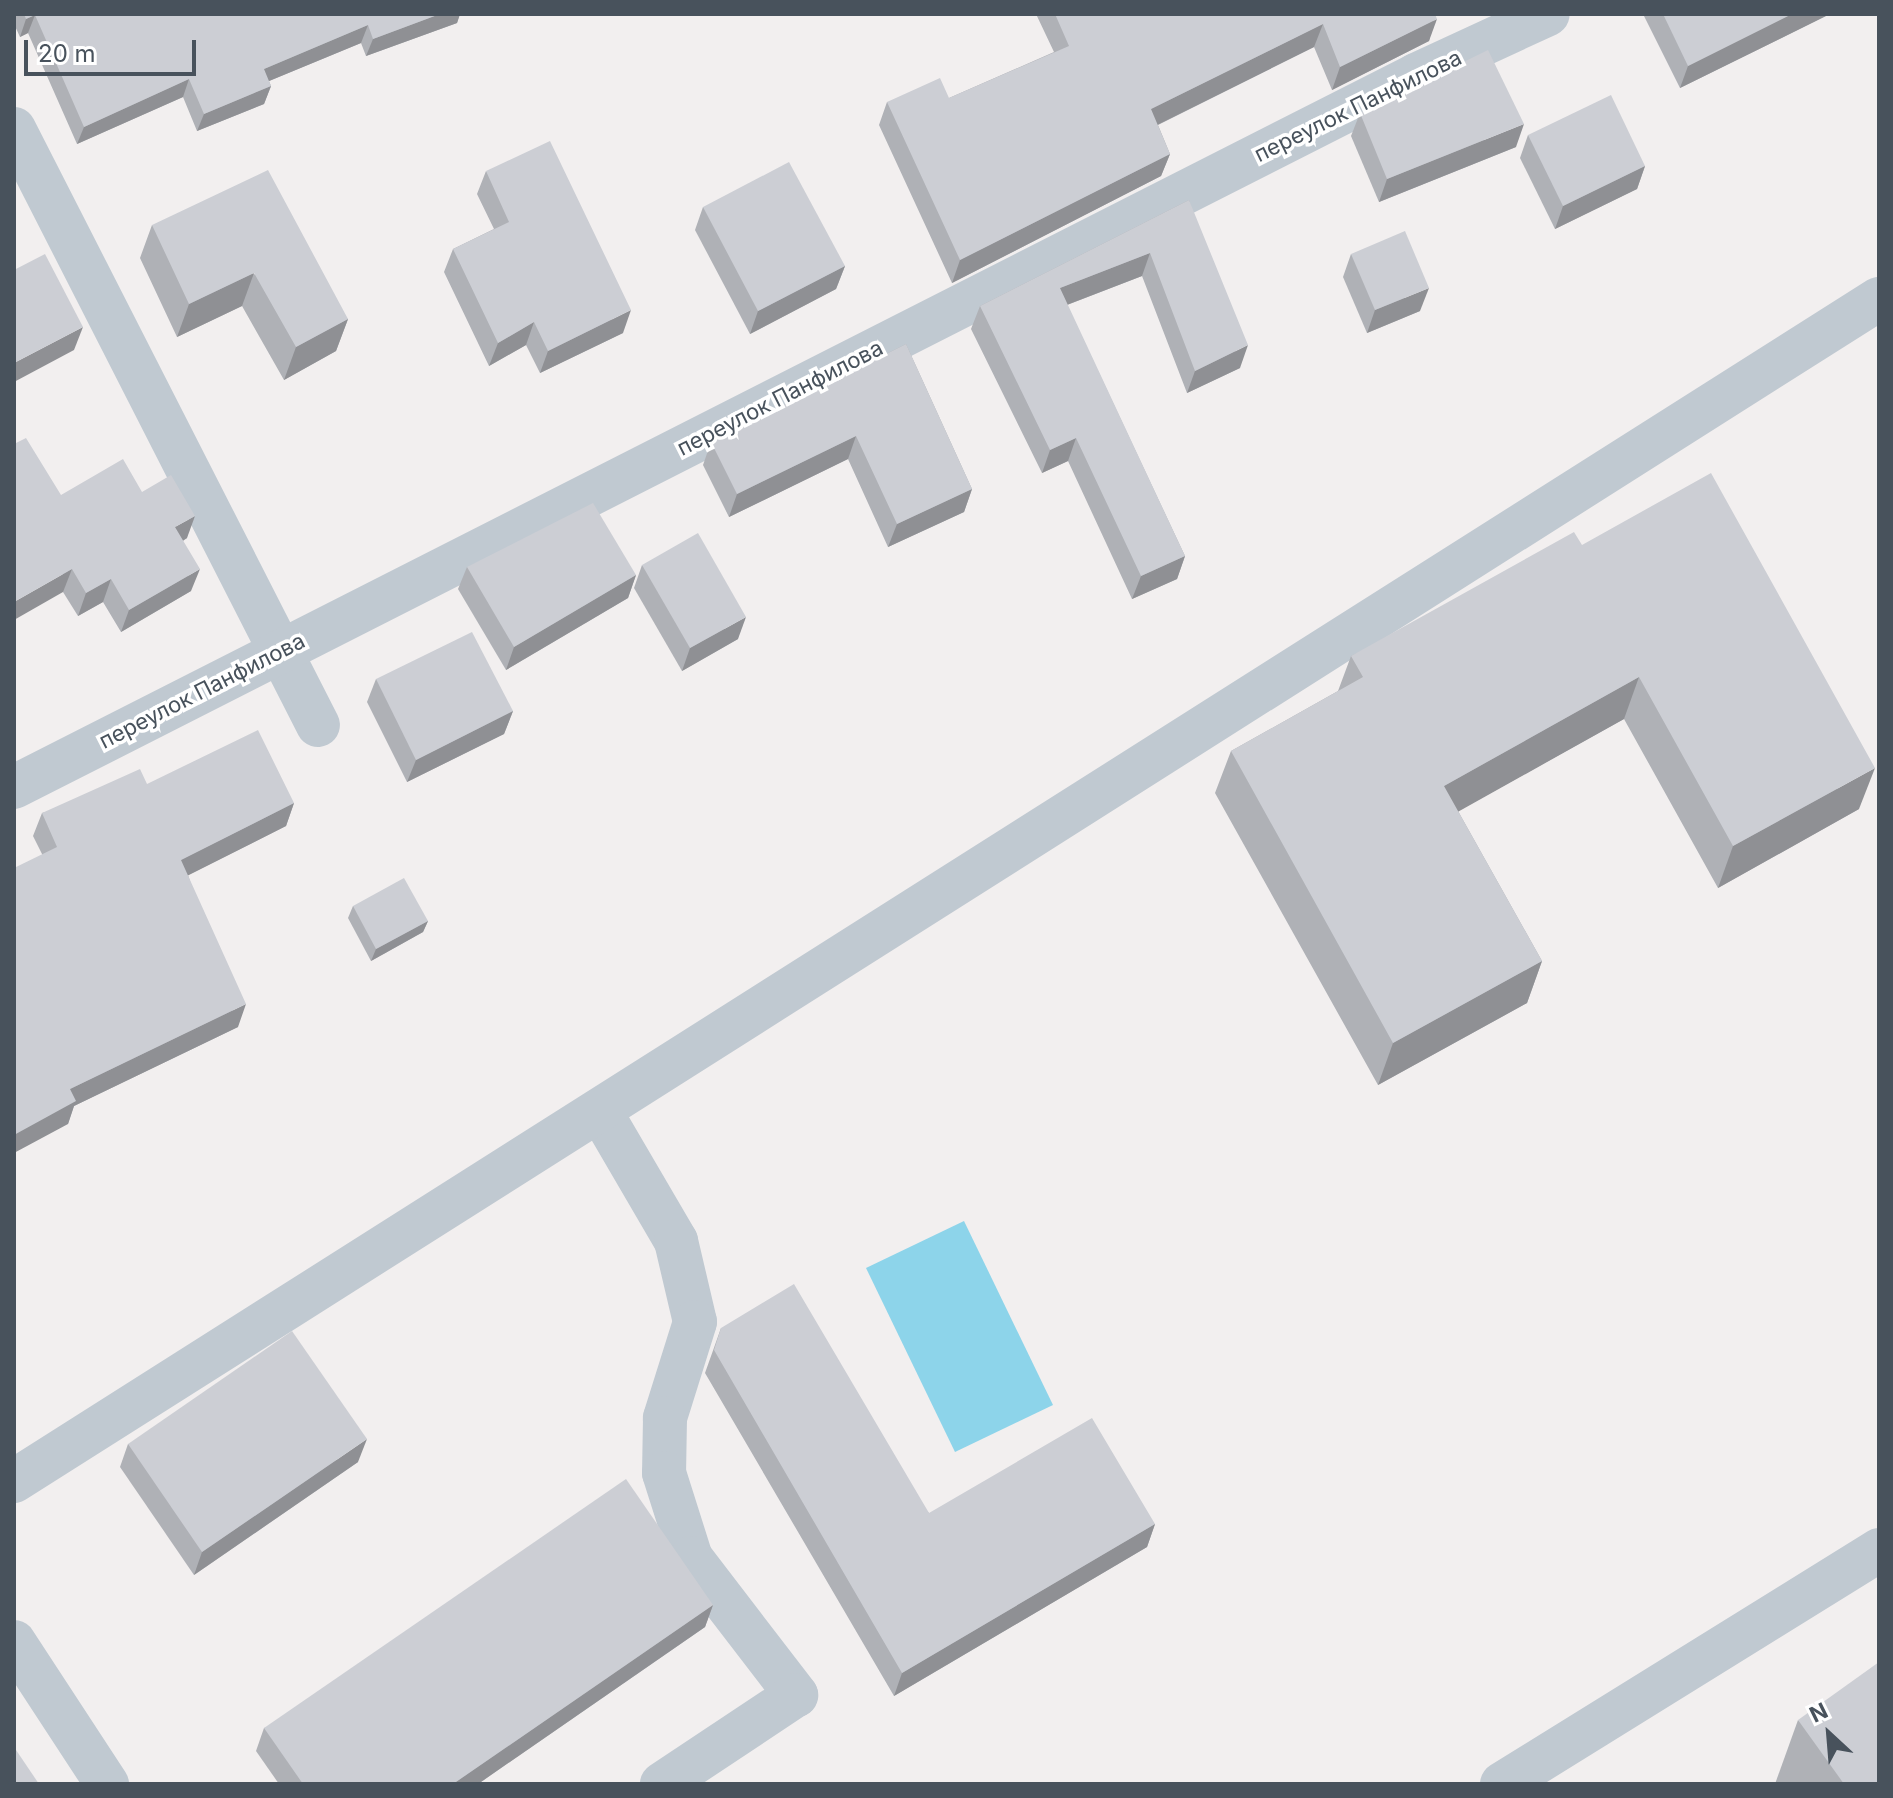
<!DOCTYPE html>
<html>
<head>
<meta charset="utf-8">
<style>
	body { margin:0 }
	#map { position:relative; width:1893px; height:1798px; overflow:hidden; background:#f2efef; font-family:Inter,sans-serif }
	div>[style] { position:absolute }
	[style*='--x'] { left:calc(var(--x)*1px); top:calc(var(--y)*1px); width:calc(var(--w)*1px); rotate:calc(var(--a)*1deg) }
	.water>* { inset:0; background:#8dd4ea }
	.minor>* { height:44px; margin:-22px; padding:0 22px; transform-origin:22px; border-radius:22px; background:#c0c9d1 }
	.wall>* { inset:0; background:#afb1b6 }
	.shaded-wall>* { inset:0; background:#8f9094 }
	.building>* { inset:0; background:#ccced4 }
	span { translate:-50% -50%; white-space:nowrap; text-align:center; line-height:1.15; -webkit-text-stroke:7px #fff; paint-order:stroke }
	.street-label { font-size:22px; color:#48525c }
	.frame { position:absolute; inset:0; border:16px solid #48525c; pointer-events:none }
	.north { position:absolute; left:1789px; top:1694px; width:80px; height:80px; -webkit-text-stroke:6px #fff; paint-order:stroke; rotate:334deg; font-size:22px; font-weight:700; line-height:32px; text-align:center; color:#48525c }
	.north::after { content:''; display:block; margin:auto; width:28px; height:36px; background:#48525c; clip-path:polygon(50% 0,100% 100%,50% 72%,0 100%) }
	.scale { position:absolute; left:24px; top:40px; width:172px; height:36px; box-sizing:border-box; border:4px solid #48525c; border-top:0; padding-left:10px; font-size:24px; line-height:28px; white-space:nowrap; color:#48525c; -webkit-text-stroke:6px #fff; paint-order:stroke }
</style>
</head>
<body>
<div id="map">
	<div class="water">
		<i style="clip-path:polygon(964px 1221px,1053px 1405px,955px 1452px,866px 1268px)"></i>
	</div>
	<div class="minor">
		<i style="--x:14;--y:129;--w:669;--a:62.98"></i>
		<i style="--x:14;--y:787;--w:1572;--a:-26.92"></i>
		<i style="--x:1416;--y:75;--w:145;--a:-24.8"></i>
		<i style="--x:600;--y:1111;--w:151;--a:59.7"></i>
		<i style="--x:676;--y:1241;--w:83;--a:76.8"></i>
		<i style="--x:695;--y:1322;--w:101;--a:107.4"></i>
		<i style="--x:665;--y:1418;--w:55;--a:91"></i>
		<i style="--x:664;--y:1473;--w:89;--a:72.4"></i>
		<i style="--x:691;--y:1558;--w:173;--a:52.5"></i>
		<i style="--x:796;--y:1695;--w:161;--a:146.4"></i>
		<i style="--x:14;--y:1481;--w:2208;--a:-32.37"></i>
		<i style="--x:14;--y:1642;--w:170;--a:56.8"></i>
		<i style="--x:1502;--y:1784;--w:444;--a:-31.8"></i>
	</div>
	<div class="wall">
		<i style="clip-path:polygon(14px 14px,460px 14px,457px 23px,366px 56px,361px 43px,269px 81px,271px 86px,264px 104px,197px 131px,183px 97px,77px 144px,28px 33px,20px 37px,14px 24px)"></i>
		<i style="clip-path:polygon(1036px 14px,1435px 14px,1429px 41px,1332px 90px,1314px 47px,1158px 125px,1170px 154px,1161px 176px,952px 283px,879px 125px,887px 102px,949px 98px,1054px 52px)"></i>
		<i style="clip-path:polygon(1643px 14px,1830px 14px,1680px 88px)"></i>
		<i style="clip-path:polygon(1360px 113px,1516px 147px,1379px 202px,1351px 136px)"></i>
		<i style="clip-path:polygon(1528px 135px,1645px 166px,1637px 189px,1555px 229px,1520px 158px)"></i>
		<i style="clip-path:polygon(486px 171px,623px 333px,540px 373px,526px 345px,489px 366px,444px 272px,453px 249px,494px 229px,477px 194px)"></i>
		<i style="clip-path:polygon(1189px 200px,1240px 368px,1187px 393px,1142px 276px,1067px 305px,1185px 556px,1177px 579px,1132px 599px,1068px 461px,1042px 473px,971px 329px,980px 306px)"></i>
		<i style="clip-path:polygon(703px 207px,845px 266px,836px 289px,750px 334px,695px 230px)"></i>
		<i style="clip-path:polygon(152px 225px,348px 319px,336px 351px,284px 380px,242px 306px,177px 337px,140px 258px)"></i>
		<i style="clip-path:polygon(1351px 254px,1420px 311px,1367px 333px,1343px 277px)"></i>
		<i style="clip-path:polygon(906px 344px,972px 489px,964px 512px,888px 547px,848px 459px,729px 517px,703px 465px,711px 442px)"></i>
		<i style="clip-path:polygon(142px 492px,187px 538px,183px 541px,191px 591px,121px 632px,103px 602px,78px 616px,63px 592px,61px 495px)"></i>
		<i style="clip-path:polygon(1582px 545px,1859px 809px,1718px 888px,1624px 719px,1458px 811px,1542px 961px,1527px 1003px,1378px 1085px,1215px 793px,1231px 751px,1338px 691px,1351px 656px)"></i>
		<i style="clip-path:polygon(642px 565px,738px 639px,682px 671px,634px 588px)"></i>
		<i style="clip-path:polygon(467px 567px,636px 575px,628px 598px,506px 670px,458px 589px)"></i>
		<i style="clip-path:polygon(376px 679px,513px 711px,504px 734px,407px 782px,367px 702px)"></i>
		<i style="clip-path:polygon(147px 784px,294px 803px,286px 826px,188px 875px,238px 1027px,74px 1106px,68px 1124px,42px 854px,33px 836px,42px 813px)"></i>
		<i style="clip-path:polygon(353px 906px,428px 921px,423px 932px,371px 961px,348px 918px)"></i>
		<i style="clip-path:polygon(721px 1328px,929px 1513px,1155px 1524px,1147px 1547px,894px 1696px,705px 1373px)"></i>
		<i style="clip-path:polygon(128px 1444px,358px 1462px,194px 1575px,120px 1467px)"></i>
		<i style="clip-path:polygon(713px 1605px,705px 1627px,478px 1784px,279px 1784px,256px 1751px,264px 1728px)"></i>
		<i style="clip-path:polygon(1798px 1720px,1879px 1784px,1775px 1784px)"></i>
	</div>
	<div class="shaded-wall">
		<i style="clip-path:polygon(440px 14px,460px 14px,457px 23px,366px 56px,373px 39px)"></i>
		<i style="clip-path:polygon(1792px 14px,1830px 14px,1680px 88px,1688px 66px)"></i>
		<i style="clip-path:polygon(35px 15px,28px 33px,20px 37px,26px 19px)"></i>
		<i style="clip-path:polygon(1437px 19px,1429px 41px,1332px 90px,1340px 67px)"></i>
		<i style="clip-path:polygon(1323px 24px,1314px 47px,1143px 132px,1151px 109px)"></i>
		<i style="clip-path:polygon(368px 25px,361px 43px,257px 86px,264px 69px)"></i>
		<i style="clip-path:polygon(189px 79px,183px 97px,77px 144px,84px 127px)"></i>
		<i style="clip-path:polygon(271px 86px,264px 104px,197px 131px,204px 114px)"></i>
		<i style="clip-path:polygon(1524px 124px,1516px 147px,1379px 202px,1387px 179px)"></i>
		<i style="clip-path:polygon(1170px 154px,1161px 176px,952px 283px,960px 260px)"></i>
		<i style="clip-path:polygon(1645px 166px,1637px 189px,1555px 229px,1563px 206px)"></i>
		<i style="clip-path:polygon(1150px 253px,1142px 276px,1051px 311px,1060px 288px)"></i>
		<i style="clip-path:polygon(845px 266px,836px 289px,750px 334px,758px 311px)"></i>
		<i style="clip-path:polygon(254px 273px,242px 306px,177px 337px,189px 304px)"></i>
		<i style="clip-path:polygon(1429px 288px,1420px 311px,1367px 333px,1375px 310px)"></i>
		<i style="clip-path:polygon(631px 310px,623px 333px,540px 373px,548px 351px)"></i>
		<i style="clip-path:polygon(348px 319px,336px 351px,284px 380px,296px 347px)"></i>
		<i style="clip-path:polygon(534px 322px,526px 345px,489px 366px,498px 343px)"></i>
		<i style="clip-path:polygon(83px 327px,74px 350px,14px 382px,14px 363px)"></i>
		<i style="clip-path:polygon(1248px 345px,1240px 368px,1187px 393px,1195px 371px)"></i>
		<i style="clip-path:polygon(856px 436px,848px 459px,729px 517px,737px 494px)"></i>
		<i style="clip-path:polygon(1076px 438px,1068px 461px,1042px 473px,1050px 450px)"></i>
		<i style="clip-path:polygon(972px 489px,964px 512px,888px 547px,897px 524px)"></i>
		<i style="clip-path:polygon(195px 516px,187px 538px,167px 550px,175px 527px)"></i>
		<i style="clip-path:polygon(1185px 556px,1177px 579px,1132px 599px,1141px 576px)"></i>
		<i style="clip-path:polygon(72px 569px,63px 592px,14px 620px,14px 602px)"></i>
		<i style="clip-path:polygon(200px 569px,191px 591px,121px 632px,129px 610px)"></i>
		<i style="clip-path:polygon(636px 575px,628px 598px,506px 670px,514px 647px)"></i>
		<i style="clip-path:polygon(111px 579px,103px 602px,78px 616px,86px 593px)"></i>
		<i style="clip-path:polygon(746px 617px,738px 639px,682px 671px,690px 648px)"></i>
		<i style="clip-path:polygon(1639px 677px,1624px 719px,1429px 828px,1444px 786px)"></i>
		<i style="clip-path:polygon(513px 711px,504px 734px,407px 782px,416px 760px)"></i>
		<i style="clip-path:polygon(1875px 768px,1859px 809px,1718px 888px,1733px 846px)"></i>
		<i style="clip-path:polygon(294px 803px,286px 826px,173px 883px,181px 860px)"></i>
		<i style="clip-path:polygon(428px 921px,423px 932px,371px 961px,376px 949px)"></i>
		<i style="clip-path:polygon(1542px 961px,1527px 1003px,1378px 1085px,1393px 1043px)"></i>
		<i style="clip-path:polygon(246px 1004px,238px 1027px,74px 1106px,68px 1124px,14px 1153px,14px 1135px,70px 1089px)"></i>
		<i style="clip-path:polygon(367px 1439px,358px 1462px,194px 1575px,202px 1552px)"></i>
		<i style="clip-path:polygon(1155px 1524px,1147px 1547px,894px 1696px,902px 1673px)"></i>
		<i style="clip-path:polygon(713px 1605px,705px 1627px,478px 1784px,453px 1784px)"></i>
	</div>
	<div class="building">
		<i style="clip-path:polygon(24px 14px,440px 14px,373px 39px,368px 25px,264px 69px,271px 86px,204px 114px,189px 79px,84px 127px,35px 15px,26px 19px)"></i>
		<i style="clip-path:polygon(1055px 14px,1435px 14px,1437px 19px,1340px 67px,1323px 24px,1151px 109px,1170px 154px,960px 260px,887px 102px,940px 78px,949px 98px,1069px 46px)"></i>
		<i style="clip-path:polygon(1663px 14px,1792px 14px,1688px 66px)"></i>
		<i style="clip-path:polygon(1488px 50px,1524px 124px,1387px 179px,1360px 113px)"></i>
		<i style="clip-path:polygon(1611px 95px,1645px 166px,1563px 206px,1528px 135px)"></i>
		<i style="clip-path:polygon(550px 141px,631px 310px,548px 351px,534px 322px,498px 343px,453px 249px,509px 222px,486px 171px)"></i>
		<i style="clip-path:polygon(789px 162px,845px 266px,758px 311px,703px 207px)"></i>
		<i style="clip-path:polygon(268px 170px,348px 319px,296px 347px,254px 273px,189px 304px,152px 225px)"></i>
		<i style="clip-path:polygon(1189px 200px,1248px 345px,1195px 371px,1150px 253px,1060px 288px,1185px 556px,1141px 576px,1076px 438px,1050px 450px,980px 306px)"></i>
		<i style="clip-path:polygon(1405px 231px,1429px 288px,1375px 310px,1351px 254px)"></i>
		<i style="clip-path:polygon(45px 254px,83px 327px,14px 363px,14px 270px)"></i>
		<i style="clip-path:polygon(906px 344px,972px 489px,897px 524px,856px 436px,737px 494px,711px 442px)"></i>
		<i style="clip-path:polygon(26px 438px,61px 495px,123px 459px,142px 492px,171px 475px,195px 516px,175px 527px,200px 569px,129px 610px,111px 579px,86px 593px,72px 569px,14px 602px,14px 444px)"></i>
		<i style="clip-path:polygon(1711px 473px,1875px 768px,1733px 846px,1639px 677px,1444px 786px,1542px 961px,1393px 1043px,1231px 751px,1363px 677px,1351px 656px,1574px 532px,1582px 545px)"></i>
		<i style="clip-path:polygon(593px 503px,636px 575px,514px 647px,467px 567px)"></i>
		<i style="clip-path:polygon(698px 533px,746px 617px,690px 648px,642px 565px)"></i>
		<i style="clip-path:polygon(472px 632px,513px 711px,416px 760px,376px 679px)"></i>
		<i style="clip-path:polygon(258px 730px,294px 803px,181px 860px,246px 1004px,70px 1089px,76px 1101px,14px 1135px,14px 868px,57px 847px,42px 813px,140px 769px,147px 784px)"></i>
		<i style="clip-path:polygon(404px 878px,428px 921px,376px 949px,353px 906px)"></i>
		<i style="clip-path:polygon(794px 1284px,929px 1513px,1092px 1418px,1155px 1524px,902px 1673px,714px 1350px,721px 1328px)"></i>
		<i style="clip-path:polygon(292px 1331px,367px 1439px,202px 1552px,128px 1444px)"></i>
		<i style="clip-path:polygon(626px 1479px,713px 1605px,453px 1784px,303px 1784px,264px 1728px)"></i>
		<i style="clip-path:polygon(1879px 1662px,1879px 1784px,1844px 1784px,1798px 1720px)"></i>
		<i style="clip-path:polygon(14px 1747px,39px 1784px,14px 1784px)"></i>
	</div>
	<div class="street-label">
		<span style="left:1358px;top:106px;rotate:-26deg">переулок Панфилова</span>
		<span style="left:780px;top:398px;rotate:-27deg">переулок Панфилова</span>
		<span style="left:202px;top:691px;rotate:-27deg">переулок Панфилова</span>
	</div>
	<div class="frame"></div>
	<div class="north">N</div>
	<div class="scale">20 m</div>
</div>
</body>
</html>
